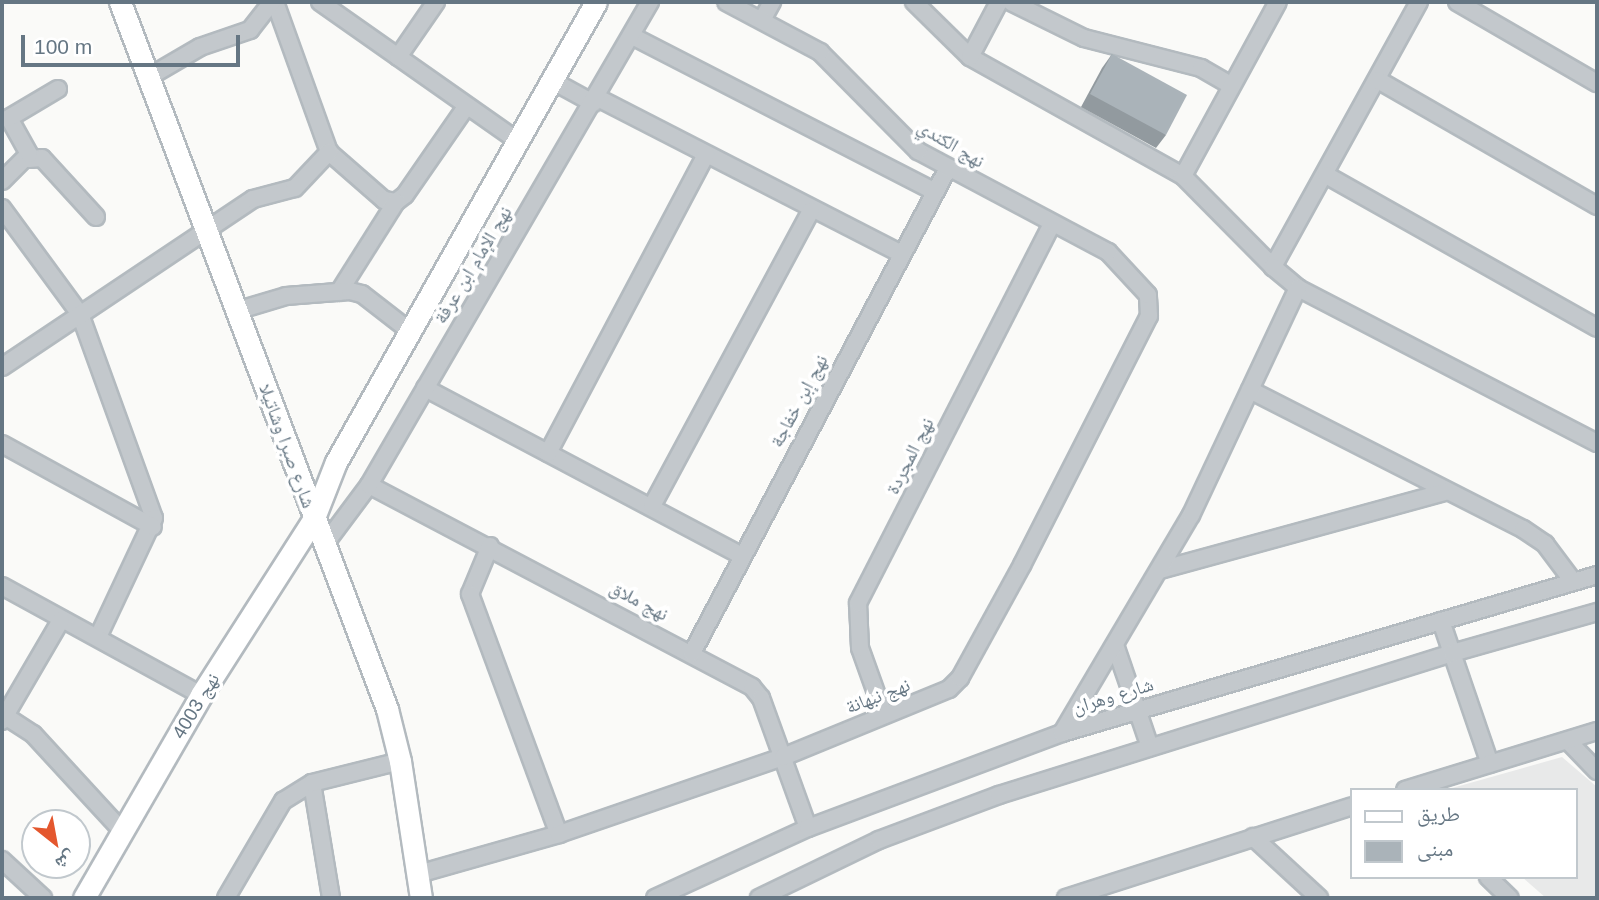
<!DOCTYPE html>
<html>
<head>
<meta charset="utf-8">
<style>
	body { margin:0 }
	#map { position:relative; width:1599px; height:900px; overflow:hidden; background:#fafaf8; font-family:Arial,"Noto Naskh Arabic",sans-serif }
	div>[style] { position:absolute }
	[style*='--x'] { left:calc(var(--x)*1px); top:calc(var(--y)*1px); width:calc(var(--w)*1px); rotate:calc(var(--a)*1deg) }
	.built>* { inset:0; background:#e8e9e9 }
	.roads { filter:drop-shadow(2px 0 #b3babf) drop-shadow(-2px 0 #b3babf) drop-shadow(0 2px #b3babf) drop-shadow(0 -2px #b3babf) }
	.street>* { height:16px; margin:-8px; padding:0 8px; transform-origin:8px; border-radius:8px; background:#c3c8cc }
	.secondary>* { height:21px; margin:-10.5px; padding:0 10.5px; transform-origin:10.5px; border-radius:10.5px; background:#fff }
	.wall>* { inset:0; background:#929a9f }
	.building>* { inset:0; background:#aab3b9 }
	span { translate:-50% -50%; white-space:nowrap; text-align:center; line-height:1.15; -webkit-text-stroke:7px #fff; paint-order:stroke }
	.street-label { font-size:19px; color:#657683 }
	.frame { position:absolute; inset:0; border:4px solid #657683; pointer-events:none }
	.legend { position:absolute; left:1350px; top:788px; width:228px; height:91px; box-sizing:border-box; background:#fff; border:2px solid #c1c8cd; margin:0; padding:9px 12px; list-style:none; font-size:21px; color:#657683 }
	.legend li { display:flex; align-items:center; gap:14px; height:35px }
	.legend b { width:35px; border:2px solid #c1c8cd }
	.north { position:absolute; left:21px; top:809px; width:70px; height:70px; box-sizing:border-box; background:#fff; border:2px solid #c1c8cd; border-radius:50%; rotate:149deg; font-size:19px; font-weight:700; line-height:28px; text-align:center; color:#657683 }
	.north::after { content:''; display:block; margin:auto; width:24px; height:32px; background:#e4572e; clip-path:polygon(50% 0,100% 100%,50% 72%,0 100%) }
	.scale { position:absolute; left:21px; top:35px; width:219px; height:32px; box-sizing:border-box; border:4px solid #657683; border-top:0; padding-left:9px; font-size:21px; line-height:24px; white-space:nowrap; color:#657683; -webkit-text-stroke:5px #fff; paint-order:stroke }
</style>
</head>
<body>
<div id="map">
	<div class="built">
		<i style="clip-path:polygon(1562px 757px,1597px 787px,1596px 898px,1546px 898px,1522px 877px,1576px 877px,1576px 790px,1445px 790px)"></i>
	</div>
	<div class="roads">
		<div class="street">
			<i style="--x:275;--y:2;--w:159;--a:70.2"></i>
			<i style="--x:329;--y:152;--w:73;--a:41.1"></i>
			<i style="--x:384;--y:200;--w:12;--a:9"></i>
			<i style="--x:396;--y:202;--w:11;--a:-38"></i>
			<i style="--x:405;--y:195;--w:107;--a:-55.3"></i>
			<i style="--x:320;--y:2;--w:243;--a:35.1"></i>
			<i style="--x:914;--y:2;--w:78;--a:44.5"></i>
			<i style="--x:970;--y:57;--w:244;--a:29.2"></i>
			<i style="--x:1183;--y:176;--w:128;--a:45.3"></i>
			<i style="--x:1011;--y:2;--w:81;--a:26.3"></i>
			<i style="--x:1084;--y:38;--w:121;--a:14.4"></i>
			<i style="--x:1201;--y:68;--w:34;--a:30"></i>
			<i style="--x:1419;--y:2;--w:303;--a:118.9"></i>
			<i style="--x:1273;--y:267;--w:33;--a:40"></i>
			<i style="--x:1298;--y:288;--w:337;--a:27.4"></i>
			<i style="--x:1457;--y:2;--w:162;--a:30.1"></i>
			<i style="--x:762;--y:20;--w:21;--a:-61"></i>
			<i style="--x:632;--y:36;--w:341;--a:27.2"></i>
			<i style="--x:398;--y:57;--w:67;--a:-55.4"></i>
			<i style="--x:970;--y:57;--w:62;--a:-62.2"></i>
			<i style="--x:147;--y:78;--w:61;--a:-30.3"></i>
			<i style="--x:200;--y:47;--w:53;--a:-18.8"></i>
			<i style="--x:250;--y:30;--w:36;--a:-52"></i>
			<i style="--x:1378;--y:80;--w:253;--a:29.9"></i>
			<i style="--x:553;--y:81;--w:46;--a:28.8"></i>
			<i style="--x:596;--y:97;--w:342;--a:27.2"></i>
			<i style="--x:29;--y:159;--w:13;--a:-4"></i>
			<i style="--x:42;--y:158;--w:80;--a:47.5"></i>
			<i style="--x:1326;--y:175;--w:311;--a:29.4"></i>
			<i style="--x:1183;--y:176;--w:198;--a:-61.4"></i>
			<i style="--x:2;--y:181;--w:38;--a:-45"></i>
			<i style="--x:29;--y:154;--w:41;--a:-119.1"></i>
			<i style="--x:9;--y:118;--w:57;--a:-30.6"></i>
			<i style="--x:2;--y:208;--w:132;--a:53.7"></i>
			<i style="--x:80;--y:314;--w:217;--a:70.1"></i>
			<i style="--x:154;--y:518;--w:132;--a:115.2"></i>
			<i style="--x:339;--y:292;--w:107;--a:-57.7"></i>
			<i style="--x:236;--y:311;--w:52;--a:-16.7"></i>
			<i style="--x:286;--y:296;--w:64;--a:-4.5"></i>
			<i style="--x:350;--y:291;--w:12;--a:14"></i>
			<i style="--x:362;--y:294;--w:62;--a:37.8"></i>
			<i style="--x:2;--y:367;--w:302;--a:-33.8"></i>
			<i style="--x:253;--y:199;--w:43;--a:-14.7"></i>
			<i style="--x:295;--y:188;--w:50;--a:-46.6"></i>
			<i style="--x:425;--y:388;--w:359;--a:27.9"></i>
			<i style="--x:1250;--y:390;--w:306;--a:27"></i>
			<i style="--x:1523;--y:529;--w:27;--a:34"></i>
			<i style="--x:1545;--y:544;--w:45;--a:53.1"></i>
			<i style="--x:2;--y:444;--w:172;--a:28.8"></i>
			<i style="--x:548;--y:453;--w:338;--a:-62.1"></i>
			<i style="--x:369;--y:485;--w:433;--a:27.8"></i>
			<i style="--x:752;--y:687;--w:14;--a:51"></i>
			<i style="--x:761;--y:698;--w:138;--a:70.1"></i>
			<i style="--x:652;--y:506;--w:335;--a:-61.7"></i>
			<i style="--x:325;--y:544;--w:74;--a:-53.3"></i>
			<i style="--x:369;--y:485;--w:559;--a:-59.81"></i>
			<i style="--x:490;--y:546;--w:52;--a:112.6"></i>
			<i style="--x:470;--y:594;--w:256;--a:69.7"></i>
			<i style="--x:1160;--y:570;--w:296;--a:-15.3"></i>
			<i style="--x:2;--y:586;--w:227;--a:28.7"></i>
			<i style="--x:1441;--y:621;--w:151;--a:71.1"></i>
			<i style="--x:1115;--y:645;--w:108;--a:71.1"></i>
			<i style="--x:692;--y:653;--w:546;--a:-62.17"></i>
			<i style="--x:2;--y:714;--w:37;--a:33"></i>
			<i style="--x:33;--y:734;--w:133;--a:47.4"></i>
			<i style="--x:884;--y:715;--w:71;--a:-109.7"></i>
			<i style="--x:860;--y:648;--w:45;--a:-92.5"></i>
			<i style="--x:858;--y:603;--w:426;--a:-62.9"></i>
			<i style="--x:2;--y:721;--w:117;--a:-59.7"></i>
			<i style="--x:1062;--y:733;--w:253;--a:-59.4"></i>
			<i style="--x:1191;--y:515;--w:251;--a:-64.8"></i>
			<i style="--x:1568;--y:741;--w:42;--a:46"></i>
			<i style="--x:312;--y:783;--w:117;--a:80.6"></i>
			<i style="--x:1405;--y:790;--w:201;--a:-17.1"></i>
			<i style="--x:1253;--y:837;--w:90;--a:42.7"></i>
			<i style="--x:2;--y:860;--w:56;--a:42.8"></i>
			<i style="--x:418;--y:874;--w:147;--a:-15.8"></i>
			<i style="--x:559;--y:834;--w:237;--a:-19"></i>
			<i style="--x:783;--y:757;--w:179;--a:-22.3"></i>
			<i style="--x:949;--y:689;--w:16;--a:-45"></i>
			<i style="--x:960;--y:678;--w:129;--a:-61.2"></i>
			<i style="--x:1022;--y:565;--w:280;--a:-63"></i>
			<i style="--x:1149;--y:316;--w:21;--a:-93"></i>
			<i style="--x:1148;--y:295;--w:59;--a:-132.9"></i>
			<i style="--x:1108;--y:252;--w:215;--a:-152"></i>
			<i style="--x:918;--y:151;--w:139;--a:-134.7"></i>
			<i style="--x:820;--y:52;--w:106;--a:-152"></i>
			<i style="--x:1488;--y:877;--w:30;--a:44"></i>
			<i style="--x:226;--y:898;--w:113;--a:-59.6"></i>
			<i style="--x:283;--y:801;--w:34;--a:-32"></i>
			<i style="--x:312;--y:783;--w:91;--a:-14"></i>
			<i style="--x:655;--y:898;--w:168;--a:-24.6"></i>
			<i style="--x:808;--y:828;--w:271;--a:-20.5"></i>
			<i style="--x:1062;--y:733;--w:558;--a:-16.45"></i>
			<i style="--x:759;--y:898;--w:133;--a:-25.8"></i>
			<i style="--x:879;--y:840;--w:128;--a:-20.6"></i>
			<i style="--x:999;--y:795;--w:475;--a:-17.4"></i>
			<i style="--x:1452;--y:653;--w:151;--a:-15.8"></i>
			<i style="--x:1066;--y:898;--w:300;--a:-17.8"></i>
		</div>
		<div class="secondary">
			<i style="--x:120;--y:2;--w:756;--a:69.31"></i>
			<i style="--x:387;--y:709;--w:54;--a:76"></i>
			<i style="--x:400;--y:761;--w:139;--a:81.3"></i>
			<i style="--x:84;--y:898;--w:234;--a:-60"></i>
			<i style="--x:201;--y:695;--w:210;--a:-57.4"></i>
			<i style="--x:314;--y:518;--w:60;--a:-68.6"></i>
			<i style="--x:336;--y:462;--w:528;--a:-60.52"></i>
		</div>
	</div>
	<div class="wall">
		<i style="clip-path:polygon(1112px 54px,1166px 135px,1156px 148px,1081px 107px,1102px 68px)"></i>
	</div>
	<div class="building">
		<i style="clip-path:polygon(1112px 54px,1187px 95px,1166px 135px,1090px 94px)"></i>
	</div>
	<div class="street-label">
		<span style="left:951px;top:144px;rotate:31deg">نهج الكندي</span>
		<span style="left:473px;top:265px;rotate:-59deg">نهج الإمام ابن عرفة</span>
		<span style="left:799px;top:401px;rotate:-62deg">نهج إبن خفاجة</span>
		<span style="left:287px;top:446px;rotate:70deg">شارع صبرا وشاتيلا</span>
		<span style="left:910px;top:456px;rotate:-63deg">نهج المجردة</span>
		<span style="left:639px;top:601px;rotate:28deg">نهج ملاق</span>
		<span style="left:878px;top:696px;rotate:-21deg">نهج نبهانة</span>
		<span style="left:1113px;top:696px;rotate:-17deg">شارع وهران</span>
		<span style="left:196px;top:706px;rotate:-59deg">نهج 4003</span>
	</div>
	<div class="frame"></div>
	<ul class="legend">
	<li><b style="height:9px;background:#fff"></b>طريق</li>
	<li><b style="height:19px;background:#aab3b9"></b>مبنى</li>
	</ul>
	<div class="north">ش</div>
	<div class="scale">100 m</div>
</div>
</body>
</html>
